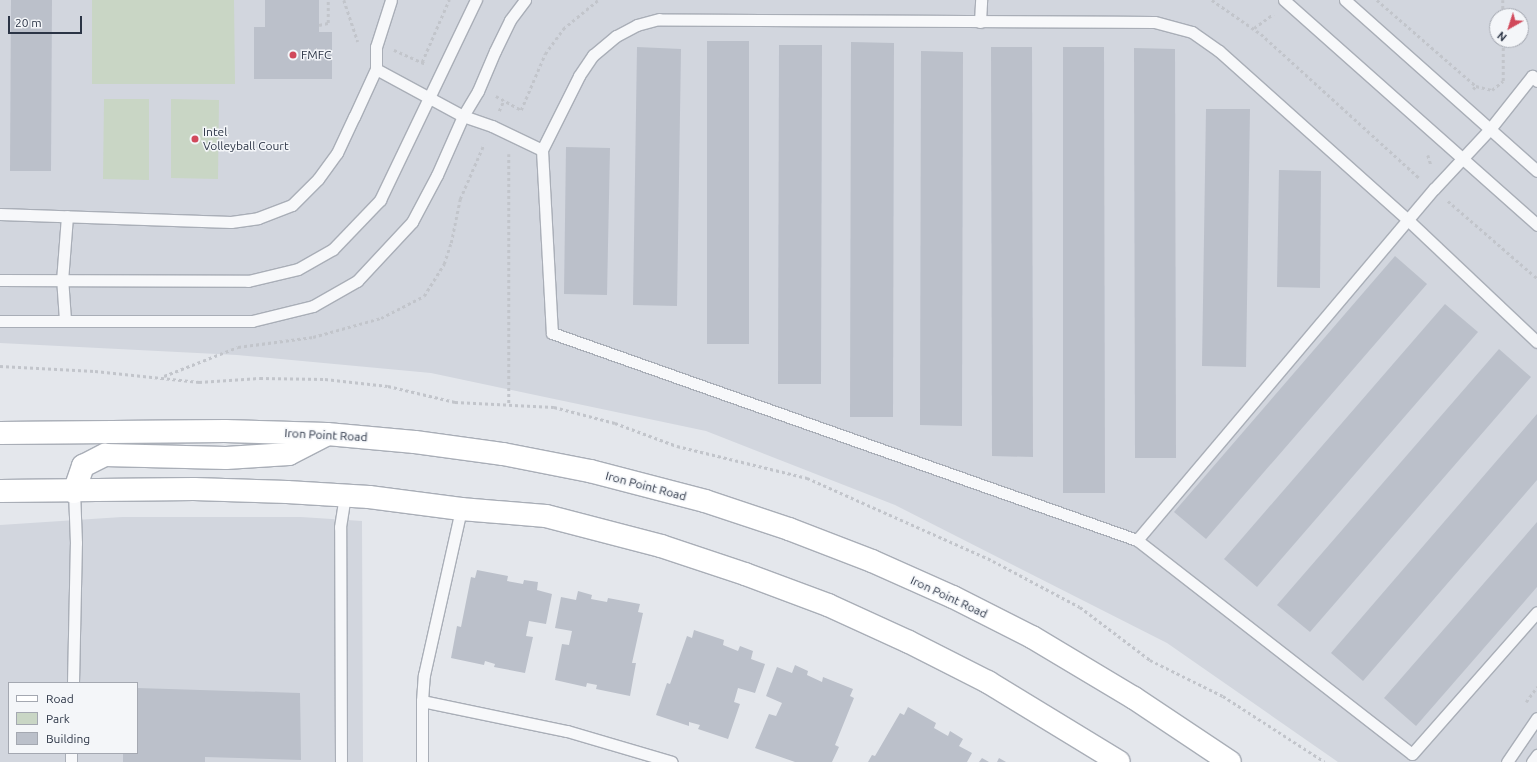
<!DOCTYPE html>
<html>
<head>
<meta charset="utf-8">
<style>
	body { margin:0 }
	#map { position:relative; width:1537px; height:762px; overflow:hidden; background:#e4e7ec; font-family:Ubuntu,sans-serif }
	div>[style] { position:absolute }
	[style*='--x'] { left:calc(var(--x)*1px); top:calc(var(--y)*1px); width:calc(var(--w)*1px); rotate:calc(var(--a)*1deg) }
	.built>* { inset:0; background:#d2d6de }
	.green>* { inset:0; background:#c9d6c5 }
	.building>* { inset:0; background:#bbc0ca }
	.path>* { height:2.5px; margin-top:-1.25px; transform-origin:0; background:repeating-linear-gradient(90deg,#c2c5cb 0 3px,transparent 0 6px) }
	.roads { filter:drop-shadow(1px 0 #a9aeb7) drop-shadow(-1px 0 #a9aeb7) drop-shadow(0 1px #a9aeb7) drop-shadow(0 -1px #a9aeb7) }
	.lane>* { height:11px; margin:-5.5px; padding:0 5.5px; transform-origin:5.5px; border-radius:5.5px; background:#f7f8fa }
	.secondary>* { height:22px; margin:-11px; padding:0 11px; transform-origin:11px; border-radius:11px; background:#fff }
	.dots>* { width:11px; height:11px; translate:-50% -50%; box-sizing:border-box; border:2px solid #f4f6f9; border-radius:50% }
	span { translate:-50% -50%; white-space:nowrap; text-align:center; line-height:1.15; -webkit-text-stroke:3px #f4f6f9; paint-order:stroke }
	.poi-label { font-size:12px; color:#2b3445 }
	.left { translate:0 -50%; text-align:left }
	.street-label { font-size:12px; color:#2b3445 }
	.legend { position:absolute; left:8px; top:682px; width:130px; height:72px; box-sizing:border-box; background:#f4f6f9; border:1px solid #a4a8b1; margin:0; padding:5px 7px; list-style:none; font-size:12px; color:#2b3445 }
	.legend li { display:flex; align-items:center; gap:8px; height:20px }
	.legend b { width:20px; border:1px solid #a4a8b1 }
	.north { position:absolute; left:1489px; top:8px; width:40px; height:40px; box-sizing:border-box; background:#f4f6f9; border:1px solid #a4a8b1; border-radius:50%; rotate:219deg; font-size:11px; font-weight:700; line-height:16px; text-align:center; color:#2b3445 }
	.north::after { content:''; display:block; margin:auto; width:14px; height:18px; background:#d1495b; clip-path:polygon(50% 0,100% 100%,50% 72%,0 100%) }
	.scale { position:absolute; left:8px; top:16px; width:74px; height:18px; box-sizing:border-box; border:2px solid #2b3445; border-top:0; padding-left:5px; font-size:12px; line-height:14px; white-space:nowrap; color:#2b3445; -webkit-text-stroke:3px #f4f6f9; paint-order:stroke }
</style>
</head>
<body>
<div id="map">
	<div class="built">
		<i style="clip-path:polygon(evenodd,0 0,1537px 0,1537px 762px,1338px 762px,1167px 643px,895px 505px,706px 431px,431px 373px,237px 355px,0 343px,0 0,1497px 16px,1521px 16px,1521px 40px,1497px 40px,1497px 16px)"></i>
		<i style="clip-path:polygon(evenodd,122px 517px,301px 517px,362px 521px,363px 762px,0 762px,0 525px,122px 517px,9px 683px,137px 683px,137px 753px,9px 753px,9px 683px)"></i>
	</div>
	<div class="green">
		<i style="clip-path:polygon(92px 0,234px 0,235px 84px,92px 84px)"></i>
		<i style="clip-path:polygon(104px 99px,149px 99px,149px 180px,103px 179px)"></i>
		<i style="clip-path:polygon(171px 99px,219px 100px,218px 179px,171px 178px)"></i>
	</div>
	<div class="building">
		<i style="clip-path:polygon(11px 0,52px 0,51px 171px,10px 171px)"></i>
		<i style="clip-path:polygon(265px 0,319px 0,319px 32px,332px 32px,332px 79px,254px 79px,254px 27px,265px 27px)"></i>
		<i style="clip-path:polygon(707px 41px,749px 41px,749px 344px,707px 344px)"></i>
		<i style="clip-path:polygon(851px 42px,894px 43px,893px 417px,850px 417px)"></i>
		<i style="clip-path:polygon(779px 45px,822px 45px,821px 384px,778px 384px)"></i>
		<i style="clip-path:polygon(637px 47px,681px 49px,677px 306px,633px 305px)"></i>
		<i style="clip-path:polygon(991px 47px,1032px 47px,1033px 457px,992px 456px)"></i>
		<i style="clip-path:polygon(1063px 47px,1104px 47px,1105px 493px,1063px 493px)"></i>
		<i style="clip-path:polygon(1134px 48px,1175px 49px,1176px 458px,1135px 458px)"></i>
		<i style="clip-path:polygon(921px 51px,963px 52px,962px 426px,920px 425px)"></i>
		<i style="clip-path:polygon(1206px 109px,1250px 109px,1246px 367px,1202px 366px)"></i>
		<i style="clip-path:polygon(566px 147px,610px 148px,607px 295px,564px 294px)"></i>
		<i style="clip-path:polygon(1279px 170px,1321px 171px,1320px 288px,1277px 287px)"></i>
		<i style="clip-path:polygon(1395px 256px,1427px 284px,1206px 539px,1174px 512px)"></i>
		<i style="clip-path:polygon(1445px 304px,1478px 332px,1257px 587px,1224px 559px)"></i>
		<i style="clip-path:polygon(1499px 349px,1531px 377px,1310px 632px,1277px 605px)"></i>
		<i style="clip-path:polygon(1537px 414px,1537px 480px,1363px 681px,1331px 653px)"></i>
		<i style="clip-path:polygon(1537px 522px,1537px 587px,1416px 726px,1384px 698px)"></i>
		<i style="clip-path:polygon(477px 570px,508px 576px,507px 581px,523px 584px,524px 580px,538px 582px,537px 590px,552px 594px,546px 624px,529px 621px,526px 636px,533px 637px,525px 673px,494px 667px,495px 664px,485px 661px,484px 665px,451px 658px,457px 626px,461px 627px,471px 577px,475px 578px)"></i>
		<i style="clip-path:polygon(578px 591px,592px 595px,591px 599px,607px 602px,608px 598px,640px 604px,638px 612px,643px 613px,632px 663px,636px 663px,630px 696px,596px 689px,597px 685px,587px 683px,586px 687px,555px 680px,562px 644px,569px 645px,572px 631px,555px 628px,561px 597px,576px 600px)"></i>
		<i style="clip-path:polygon(694px 630px,724px 640px,723px 645px,738px 651px,740px 646px,753px 651px,751px 659px,765px 664px,755px 693px,738px 688px,734px 702px,740px 704px,728px 739px,698px 729px,700px 725px,689px 722px,689px 726px,656px 715px,667px 683px,670px 684px,687px 636px,692px 638px)"></i>
		<i style="clip-path:polygon(795px 665px,808px 671px,807px 675px,822px 682px,823px 677px,853px 689px,850px 696px,854px 698px,835px 745px,839px 747px,832px 762px,795px 762px,755px 748px,769px 714px,776px 716px,782px 703px,766px 696px,777px 667px,792px 673px)"></i>
		<i style="clip-path:polygon(137px 688px,300px 693px,301px 760px,205px 757px,205px 762px,123px 762px,123px 753px,137px 753px)"></i>
		<i style="clip-path:polygon(908px 707px,936px 723px,934px 728px,948px 736px,950px 731px,963px 739px,959px 746px,972px 753px,967px 762px,868px 762px,872px 755px,875px 756px,900px 713px,904px 715px)"></i>
		<i style="clip-path:polygon(982px 758px,989px 762px,979px 762px)"></i>
		<i style="clip-path:polygon(999px 758px,1006px 762px,997px 762px)"></i>
	</div>
	<div class="path">
		<i style="--x:344;--y:0;--w:44;--a:71.6"></i>
		<i style="--x:1212;--y:0;--w:60;--a:34.8"></i>
		<i style="--x:1261;--y:34;--w:214;--a:42.3"></i>
		<i style="--x:1377;--y:0;--w:131;--a:41"></i>
		<i style="--x:1503;--y:0;--w:16;--a:90"></i>
		<i style="--x:319;--y:25;--w:9;--a:-13"></i>
		<i style="--x:328;--y:23;--w:23;--a:-90"></i>
		<i style="--x:1254;--y:28;--w:24;--a:-36"></i>
		<i style="--x:394;--y:50;--w:35;--a:24"></i>
		<i style="--x:422;--y:62;--w:68;--a:-66.5"></i>
		<i style="--x:1473;--y:89;--w:4;--a:-45"></i>
		<i style="--x:1476;--y:86;--w:16;--a:14"></i>
		<i style="--x:1492;--y:90;--w:14;--a:-39"></i>
		<i style="--x:1503;--y:81;--w:41;--a:-90"></i>
		<i style="--x:496;--y:96;--w:29;--a:29"></i>
		<i style="--x:521;--y:110;--w:61;--a:-66.8"></i>
		<i style="--x:545;--y:54;--w:31;--a:-54"></i>
		<i style="--x:563;--y:29;--w:45;--a:-39.6"></i>
		<i style="--x:499;--y:111;--w:12;--a:-66"></i>
		<i style="--x:509;--y:154;--w:250;--a:90"></i>
		<i style="--x:1428;--y:155;--w:10;--a:73"></i>
		<i style="--x:1448;--y:201;--w:118;--a:40.9"></i>
		<i style="--x:0;--y:366;--w:95;--a:3"></i>
		<i style="--x:95;--y:371;--w:105;--a:6"></i>
		<i style="--x:199;--y:382;--w:61;--a:-3.8"></i>
		<i style="--x:260;--y:378;--w:65;--a:0.9"></i>
		<i style="--x:325;--y:379;--w:63;--a:6.3"></i>
		<i style="--x:388;--y:386;--w:69;--a:13.4"></i>
		<i style="--x:455;--y:402;--w:99;--a:2.9"></i>
		<i style="--x:554;--y:407;--w:63;--a:14.7"></i>
		<i style="--x:615;--y:423;--w:66;--a:20.4"></i>
		<i style="--x:677;--y:446;--w:134;--a:13.8"></i>
		<i style="--x:807;--y:478;--w:204;--a:24"></i>
		<i style="--x:993;--y:561;--w:98;--a:27.9"></i>
		<i style="--x:1080;--y:607;--w:88;--a:37.1"></i>
		<i style="--x:1150;--y:660;--w:81;--a:26.3"></i>
		<i style="--x:1223;--y:696;--w:121;--a:32.9"></i>
		<i style="--x:164;--y:376;--w:79;--a:-21.4"></i>
		<i style="--x:238;--y:347;--w:76;--a:-7.6"></i>
		<i style="--x:313;--y:337;--w:71;--a:-15.6"></i>
		<i style="--x:381;--y:318;--w:48;--a:-27.1"></i>
		<i style="--x:424;--y:296;--w:38;--a:-58"></i>
		<i style="--x:444;--y:264;--w:22;--a:-72"></i>
		<i style="--x:451;--y:243;--w:45;--a:-78.4"></i>
		<i style="--x:460;--y:199;--w:60;--a:-66.4"></i>
		<i style="--x:1526;--y:702;--w:19;--a:-54"></i>
	</div>
	<div class="roads">
		<div class="lane">
			<i style="--x:1284;--y:0;--w:339;--a:41.6"></i>
			<i style="--x:1345;--y:0;--w:257;--a:41.7"></i>
			<i style="--x:980;--y:22;--w:22;--a:-87"></i>
			<i style="--x:376;--y:69;--w:99;--a:28.4"></i>
			<i style="--x:463;--y:116;--w:31;--a:19"></i>
			<i style="--x:492;--y:126;--w:55;--a:25.6"></i>
			<i style="--x:0;--y:214;--w:231;--a:2"></i>
			<i style="--x:231;--y:222;--w:27;--a:-8"></i>
			<i style="--x:258;--y:218;--w:36;--a:-21"></i>
			<i style="--x:292;--y:205;--w:37;--a:-45"></i>
			<i style="--x:318;--y:179;--w:32;--a:-54"></i>
			<i style="--x:337;--y:153;--w:40;--a:-65"></i>
			<i style="--x:354;--y:117;--w:53;--a:-65.4"></i>
			<i style="--x:376;--y:69;--w:22;--a:-90"></i>
			<i style="--x:376;--y:47;--w:49;--a:-72.3"></i>
			<i style="--x:0;--y:280;--w:248;--a:0.2"></i>
			<i style="--x:248;--y:281;--w:51;--a:-13.5"></i>
			<i style="--x:298;--y:269;--w:40;--a:-29.7"></i>
			<i style="--x:333;--y:249;--w:68;--a:-46.2"></i>
			<i style="--x:380;--y:200;--w:222;--a:-64.4"></i>
			<i style="--x:65;--y:320;--w:39;--a:-94"></i>
			<i style="--x:62;--y:281;--w:65;--a:-85.6"></i>
			<i style="--x:0;--y:321;--w:252;--a:0"></i>
			<i style="--x:252;--y:321;--w:63;--a:-13.8"></i>
			<i style="--x:313;--y:306;--w:51;--a:-29.6"></i>
			<i style="--x:357;--y:281;--w:81;--a:-47"></i>
			<i style="--x:412;--y:222;--w:53;--a:-62"></i>
			<i style="--x:437;--y:175;--w:64;--a:-66.2"></i>
			<i style="--x:463;--y:116;--w:29;--a:-59"></i>
			<i style="--x:478;--y:91;--w:43;--a:-67"></i>
			<i style="--x:495;--y:51;--w:34;--a:-64"></i>
			<i style="--x:510;--y:20;--w:25;--a:-53"></i>
			<i style="--x:1537;--y:342;--w:178;--a:-136.6"></i>
			<i style="--x:1408;--y:220;--w:254;--a:-138.2"></i>
			<i style="--x:1219;--y:51;--w:33;--a:-145"></i>
			<i style="--x:1192;--y:32;--w:39;--a:-165"></i>
			<i style="--x:1154;--y:22;--w:495;--a:-179.7"></i>
			<i style="--x:659;--y:19;--w:23;--a:165"></i>
			<i style="--x:637;--y:25;--w:24;--a:152"></i>
			<i style="--x:616;--y:36;--w:30;--a:140"></i>
			<i style="--x:593;--y:55;--w:25;--a:124"></i>
			<i style="--x:579;--y:76;--w:83;--a:116.6"></i>
			<i style="--x:542;--y:150;--w:183;--a:86.9"></i>
			<i style="--x:552;--y:333;--w:621;--a:19.49"></i>
			<i style="--x:1137;--y:540;--w:348;--a:37.9"></i>
			<i style="--x:1412;--y:754;--w:189;--a:-48.6"></i>
			<i style="--x:1137;--y:540;--w:460;--a:-49.8"></i>
			<i style="--x:1434;--y:189;--w:82;--a:-47"></i>
			<i style="--x:1490;--y:129;--w:68;--a:-51.6"></i>
			<i style="--x:1532;--y:76;--w:7;--a:45"></i>
			<i style="--x:73;--y:683;--w:140;--a:-88.8"></i>
			<i style="--x:76;--y:543;--w:51;--a:-92.2"></i>
			<i style="--x:422;--y:701;--w:26;--a:-86"></i>
			<i style="--x:424;--y:675;--w:170;--a:-77.4"></i>
			<i style="--x:71;--y:762;--w:9;--a:-90"></i>
			<i style="--x:341;--y:762;--w:235;--a:-90.2"></i>
			<i style="--x:340;--y:527;--w:32;--a:-81"></i>
			<i style="--x:422;--y:762;--w:61;--a:-90"></i>
			<i style="--x:422;--y:701;--w:148;--a:11.7"></i>
			<i style="--x:567;--y:731;--w:109;--a:16.4"></i>
			<i style="--x:1507;--y:762;--w:53;--a:-55.7"></i>
			<i style="--x:1532;--y:762;--w:9;--a:-54"></i>
		</div>
		<div class="secondary">
			<i style="--x:0;--y:433;--w:225;--a:-0.5"></i>
			<i style="--x:225;--y:431;--w:102;--a:1.7"></i>
			<i style="--x:327;--y:434;--w:88;--a:5.2"></i>
			<i style="--x:415;--y:442;--w:89;--a:7.8"></i>
			<i style="--x:503;--y:454;--w:89;--a:11.1"></i>
			<i style="--x:590;--y:471;--w:119;--a:14.6"></i>
			<i style="--x:705;--y:501;--w:89;--a:18.4"></i>
			<i style="--x:789;--y:529;--w:89;--a:21.1"></i>
			<i style="--x:872;--y:561;--w:89;--a:24"></i>
			<i style="--x:953;--y:597;--w:89;--a:26.9"></i>
			<i style="--x:1032;--y:637;--w:119;--a:30.9"></i>
			<i style="--x:1134;--y:698;--w:115;--a:33.7"></i>
			<i style="--x:0;--y:491;--w:194;--a:-0.6"></i>
			<i style="--x:194;--y:489;--w:93;--a:1.8"></i>
			<i style="--x:287;--y:492;--w:82;--a:3.5"></i>
			<i style="--x:369;--y:497;--w:93;--a:7.4"></i>
			<i style="--x:461;--y:509;--w:85;--a:4.7"></i>
			<i style="--x:546;--y:516;--w:119;--a:14.6"></i>
			<i style="--x:661;--y:546;--w:89;--a:18.4"></i>
			<i style="--x:745;--y:574;--w:89;--a:20.5"></i>
			<i style="--x:828;--y:605;--w:89;--a:24.6"></i>
			<i style="--x:909;--y:642;--w:89;--a:26.9"></i>
			<i style="--x:988;--y:682;--w:153;--a:31.4"></i>
			<i style="--x:74;--y:492;--w:28;--a:-71"></i>
			<i style="--x:83;--y:466;--w:25;--a:-27"></i>
			<i style="--x:105;--y:455;--w:121;--a:1.4"></i>
			<i style="--x:226;--y:458;--w:63;--a:-3.6"></i>
			<i style="--x:289;--y:454;--w:42;--a:-27.2"></i>
		</div>
	</div>
	<div class="dots">
		<i style="left:293px;top:55px;background:#d1495b"></i>
		<i style="left:195px;top:139px;background:#d1495b"></i>
	</div>
	<div class="poi-label">
		<span class="left" style="left:301px;top:55px">FMFC</span>
		<span class="left" style="left:203px;top:139px">Intel<br>Volleyball Court</span>
	</div>
	<div class="street-label">
		<span style="left:326px;top:435px;rotate:3deg">Iron Point Road</span>
		<span style="left:646px;top:486px;rotate:15deg">Iron Point Road</span>
		<span style="left:949px;top:597px;rotate:25deg">Iron Point Road</span>
	</div>
	<ul class="legend">
	<li><b style="height:5px;background:#fff"></b>Road</li>
	<li><b style="height:11px;background:#c9d6c5"></b>Park</li>
	<li><b style="height:11px;background:#bbc0ca"></b>Building</li>
	</ul>
	<div class="north">N</div>
	<div class="scale">20 m</div>
</div>
</body>
</html>
